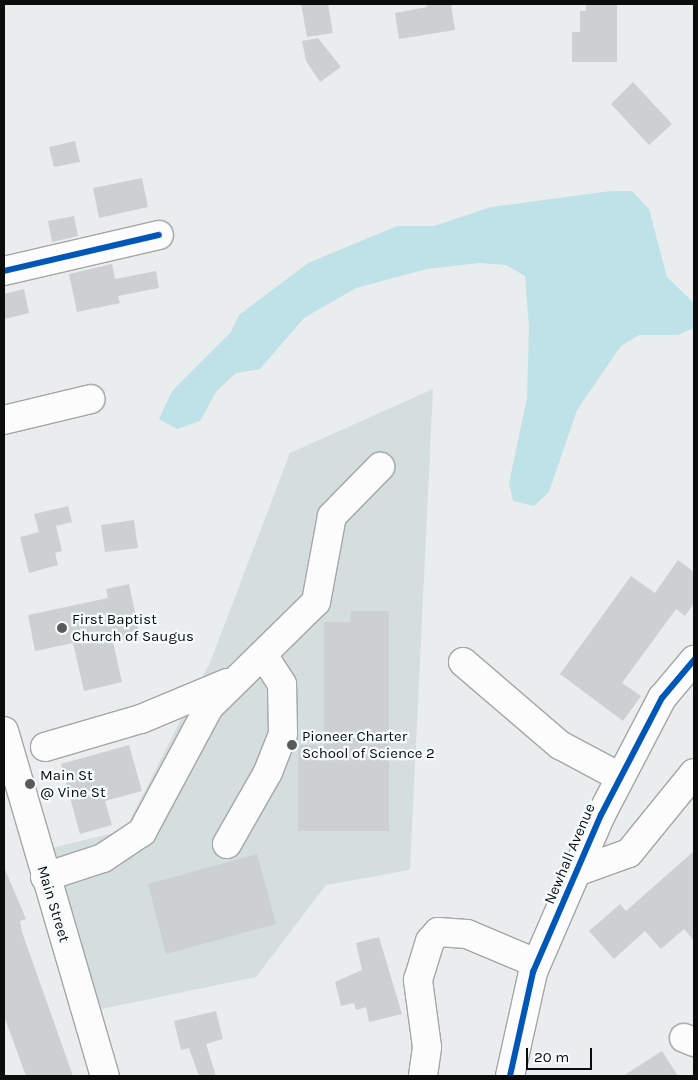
<!DOCTYPE html>
<html>
<head>
<meta charset="utf-8">
<style>
	body { margin:0 }
	#map { position:relative; width:698px; height:1080px; overflow:hidden; background:#eaeded; font-family:Karla,sans-serif }
	div>[style] { position:absolute }
	[style*='--x'] { left:calc(var(--x)*1px); top:calc(var(--y)*1px); width:calc(var(--w)*1px); rotate:calc(var(--a)*1deg) }
	.built>* { inset:0; background:#d5dedf }
	.green>* { inset:0; background:#bfe2e8 }
	.building>* { inset:0; background:#cdd0d0 }
	.roads { filter:drop-shadow(1px 0 #a4a6a6) drop-shadow(-1px 0 #a4a6a6) drop-shadow(0 1px #a4a6a6) drop-shadow(0 -1px #a4a6a6) }
	.minor>* { height:28px; margin:-14px; padding:0 14px; transform-origin:14px; border-radius:14px; background:#fcfcfc }
	.major>* { height:28px; margin:-14px; padding:0 14px; transform-origin:14px; border-radius:14px; background:#fcfcfc }
	.cycleway>* { height:6px; margin:-3px; padding:0 3px; transform-origin:3px; border-radius:3px; background:#0057b8 }
	.dots>* { width:14px; height:14px; translate:-50% -50%; box-sizing:border-box; border:2px solid #f6fbfc; border-radius:50% }
	span { translate:-50% -50%; white-space:nowrap; text-align:center; line-height:1.15; -webkit-text-stroke:4.5px #f6fbfc; paint-order:stroke }
	.poi-label { font-size:15px; color:#0b0d0d }
	.left { translate:0 -50%; text-align:left }
	.street-label { font-size:15px; color:#0b0d0d }
	.frame { position:absolute; inset:0; border:5px solid #0b0d0d; pointer-events:none }
	.scale { position:absolute; left:526px; top:1048px; width:66px; height:22px; box-sizing:border-box; border:2px solid #0b0d0d; border-top:0; padding-left:6px; font-size:15px; line-height:18px; white-space:nowrap; color:#0b0d0d; -webkit-text-stroke:4px #f6fbfc; paint-order:stroke }
</style>
</head>
<body>
<div id="map">
	<div class="built">
		<i style="clip-path:polygon(433px 389px,410px 870px,326px 885px,256px 977px,92px 1011px,48px 849px,125px 830px,211px 660px,290px 453px)"></i>
	</div>
	<div class="green">
		<i style="clip-path:polygon(611px 191px,632px 191px,649px 209px,667px 277px,694px 303px,694px 328px,678px 335px,639px 335px,621px 346px,577px 410px,549px 492px,534px 506px,513px 501px,509px 483px,527px 398px,529px 327px,525px 276px,506px 265px,479px 263px,427px 269px,356px 288px,304px 318px,260px 369px,236px 373px,216px 392px,200px 421px,177px 429px,159px 419px,172px 391px,231px 332px,239px 315px,308px 263px,397px 226px,434px 226px,491px 207px)"></i>
	</div>
	<div class="building">
		<i style="clip-path:polygon(301px 4px,328px 4px,333px 33px,307px 37px)"></i>
		<i style="clip-path:polygon(427px 4px,451px 4px,455px 30px,399px 39px,395px 13px,427px 7px)"></i>
		<i style="clip-path:polygon(586px 4px,617px 4px,617px 62px,572px 62px,572px 32px,580px 32px,580px 11px,586px 11px)"></i>
		<i style="clip-path:polygon(318px 38px,341px 67px,320px 82px,306px 61px,302px 41px)"></i>
		<i style="clip-path:polygon(633px 82px,672px 124px,649px 145px,611px 104px)"></i>
		<i style="clip-path:polygon(75px 141px,80px 162px,54px 167px,49px 147px)"></i>
		<i style="clip-path:polygon(142px 178px,148px 207px,99px 218px,93px 188px)"></i>
		<i style="clip-path:polygon(74px 216px,78px 236px,52px 242px,48px 221px)"></i>
		<i style="clip-path:polygon(112px 264px,115px 279px,156px 271px,159px 288px,118px 296px,120px 303px,77px 312px,69px 274px)"></i>
		<i style="clip-path:polygon(24px 289px,29px 313px,4px 319px,4px 294px)"></i>
		<i style="clip-path:polygon(68px 506px,72px 522px,56px 526px,62px 551px,55px 553px,58px 565px,29px 573px,20px 537px,39px 532px,34px 514px)"></i>
		<i style="clip-path:polygon(134px 520px,138px 548px,105px 552px,101px 525px)"></i>
		<i style="clip-path:polygon(678px 560px,694px 572px,694px 603px,685px 616px,676px 609px,622px 683px,641px 696px,623px 721px,560px 674px,631px 576px,655px 593px)"></i>
		<i style="clip-path:polygon(129px 584px,140px 636px,113px 642px,122px 682px,84px 691px,73px 643px,35px 651px,28px 615px,108px 598px,106px 589px)"></i>
		<i style="clip-path:polygon(351px 611px,389px 611px,389px 831px,298px 831px,298px 745px,324px 745px,324px 622px,350px 622px)"></i>
		<i style="clip-path:polygon(129px 745px,142px 791px,105px 801px,112px 825px,80px 834px,61px 764px)"></i>
		<i style="clip-path:polygon(694px 851px,694px 941px,684px 929px,661px 949px,645px 931px,614px 959px,589px 931px,620px 904px,626px 911px)"></i>
		<i style="clip-path:polygon(257px 854px,276px 924px,166px 954px,148px 884px)"></i>
		<i style="clip-path:polygon(4px 867px,26px 919px,20px 921px,22px 932px,73px 1076px,26px 1076px,4px 1016px)"></i>
		<i style="clip-path:polygon(379px 937px,402px 1014px,369px 1022px,366px 1007px,356px 1010px,354px 1003px,341px 1006px,335px 982px,362px 970px,356px 943px)"></i>
		<i style="clip-path:polygon(216px 1011px,223px 1039px,206px 1044px,216px 1076px,199px 1076px,189px 1048px,181px 1050px,174px 1021px)"></i>
		<i style="clip-path:polygon(662px 1051px,678px 1076px,623px 1076px)"></i>
	</div>
	<div class="roads">
		<div class="minor">
			<i style="--x:4;--y:271;--w:159;--a:-13.1"></i>
			<i style="--x:4;--y:420;--w:89;--a:-13.6"></i>
			<i style="--x:463;--y:662;--w:128;--a:40.6"></i>
			<i style="--x:560;--y:745;--w:66;--a:28.1"></i>
			<i style="--x:45;--y:747;--w:100;--a:-16.3"></i>
			<i style="--x:141;--y:719;--w:93;--a:-22.7"></i>
			<i style="--x:227;--y:844;--w:83;--a:-60.3"></i>
			<i style="--x:268;--y:772;--w:41;--a:-68.5"></i>
			<i style="--x:283;--y:734;--w:50;--a:-91.1"></i>
			<i style="--x:282;--y:684;--w:35;--a:-123"></i>
			<i style="--x:576;--y:872;--w:56;--a:-19.7"></i>
			<i style="--x:629;--y:853;--w:103;--a:-50.9"></i>
			<i style="--x:45;--y:877;--w:61;--a:-18.1"></i>
			<i style="--x:103;--y:858;--w:47;--a:-33.7"></i>
			<i style="--x:142;--y:832;--w:142;--a:-61.8"></i>
			<i style="--x:209;--y:707;--w:150;--a:-44.5"></i>
			<i style="--x:316;--y:602;--w:87;--a:-79.5"></i>
			<i style="--x:332;--y:516;--w:69;--a:-45.6"></i>
			<i style="--x:684;--y:1038;--w:11;--a:22"></i>
			<i style="--x:423;--y:1076;--w:29;--a:-82"></i>
			<i style="--x:427;--y:1047;--w:68;--a:-97.7"></i>
			<i style="--x:418;--y:980;--w:41;--a:-72.9"></i>
			<i style="--x:430;--y:941;--w:12;--a:-48"></i>
			<i style="--x:438;--y:932;--w:29;--a:4"></i>
			<i style="--x:467;--y:934;--w:75;--a:22.8"></i>
			<i style="--x:510;--y:1076;--w:107;--a:-77.5"></i>
			<i style="--x:533;--y:972;--w:171;--a:-66.6"></i>
			<i style="--x:601;--y:815;--w:132;--a:-62.5"></i>
			<i style="--x:662;--y:698;--w:50;--a:-49.9"></i>
		</div>
		<div class="major">
			<i style="--x:4;--y:731;--w:359;--a:73.7"></i>
		</div>
	</div>
	<div class="cycleway">
		<i style="--x:4;--y:271;--w:159;--a:-13.1"></i>
		<i style="--x:510;--y:1076;--w:107;--a:-77.5"></i>
		<i style="--x:533;--y:972;--w:171;--a:-66.6"></i>
		<i style="--x:601;--y:815;--w:132;--a:-62.5"></i>
		<i style="--x:662;--y:698;--w:50;--a:-49.9"></i>
	</div>
	<div class="dots">
		<i style="left:62px;top:628px;background:#595b5b"></i>
		<i style="left:292px;top:745px;background:#595b5b"></i>
		<i style="left:30px;top:784px;background:#595b5b"></i>
	</div>
	<div class="poi-label">
		<span class="left" style="left:72px;top:628px">First Baptist<br>Church of Saugus</span>
		<span class="left" style="left:302px;top:745px">Pioneer Charter<br>School of Science 2</span>
		<span class="left" style="left:40px;top:784px">Main St<br>@ Vine St</span>
	</div>
	<div class="street-label">
		<span style="left:570px;top:854px;rotate:-67deg">Newhall Avenue</span>
		<span style="left:53px;top:904px;rotate:73deg">Main Street</span>
	</div>
	<div class="frame"></div>
	<div class="scale">20 m</div>
</div>
</body>
</html>
